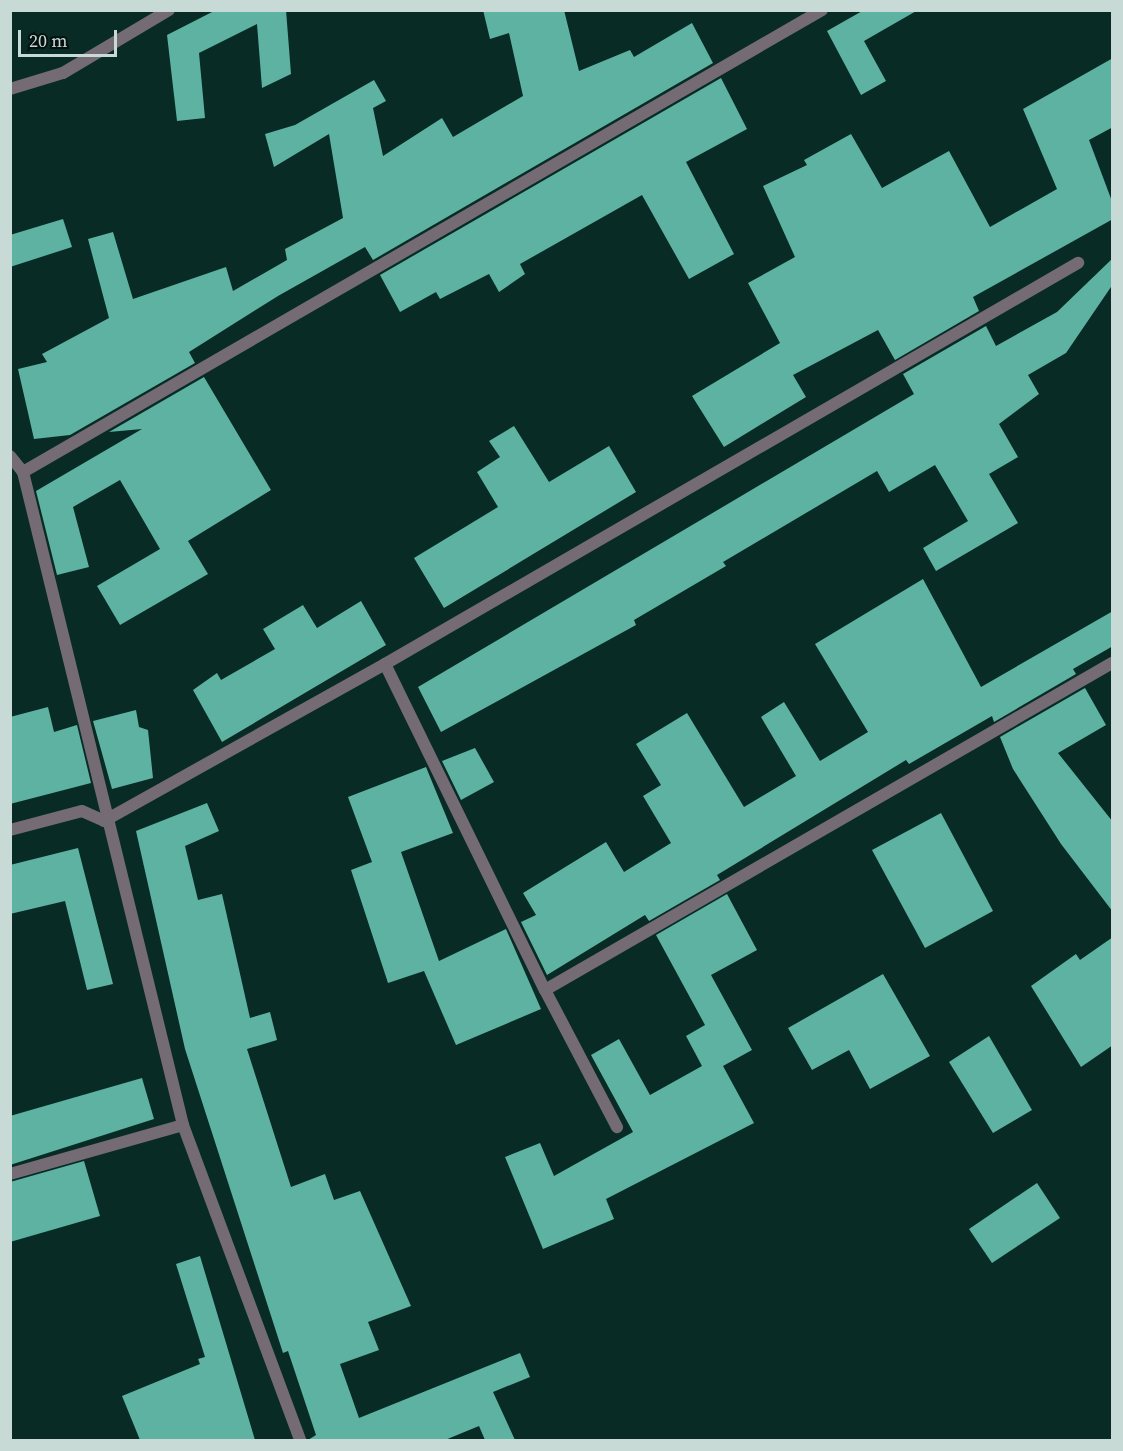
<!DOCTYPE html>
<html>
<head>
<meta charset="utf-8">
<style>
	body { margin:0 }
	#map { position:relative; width:1123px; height:1451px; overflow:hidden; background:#082b26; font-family:"Source Serif 4",serif }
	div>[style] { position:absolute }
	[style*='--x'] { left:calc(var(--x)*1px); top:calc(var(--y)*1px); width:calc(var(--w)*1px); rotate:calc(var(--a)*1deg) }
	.building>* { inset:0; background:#5db2a2 }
	.service>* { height:12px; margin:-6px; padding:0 6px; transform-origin:6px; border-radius:6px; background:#746b74 }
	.minor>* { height:12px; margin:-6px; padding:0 6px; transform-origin:6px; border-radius:6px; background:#746b74 }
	span { translate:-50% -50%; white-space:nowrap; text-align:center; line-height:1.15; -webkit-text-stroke:6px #04110e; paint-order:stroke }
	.frame { position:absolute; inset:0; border:12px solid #c8dad6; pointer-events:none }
	.scale { position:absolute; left:18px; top:30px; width:99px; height:27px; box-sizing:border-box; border:3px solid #c8dad6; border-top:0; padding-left:8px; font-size:18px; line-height:21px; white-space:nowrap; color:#c8dad6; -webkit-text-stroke:4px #04110e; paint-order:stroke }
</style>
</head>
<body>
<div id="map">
	<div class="building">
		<i style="clip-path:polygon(216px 10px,286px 10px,291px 74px,262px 88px,257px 24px,199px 53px,205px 118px,177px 121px,167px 35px)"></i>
		<i style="clip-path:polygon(483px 10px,564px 10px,579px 71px,630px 50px,634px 57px,692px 23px,713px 63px,373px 260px,365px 247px,278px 296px,189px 352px,195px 363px,70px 435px,34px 439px,18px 369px,47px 362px,42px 354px,109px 318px,88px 239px,113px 232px,133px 299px,226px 267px,233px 291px,287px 260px,285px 249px,343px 218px,329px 134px,274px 167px,265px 134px,295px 125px,374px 80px,386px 101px,373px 108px,383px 156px,442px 118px,453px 137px,523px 96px,509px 33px,490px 39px)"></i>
		<i style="clip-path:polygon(864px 10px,918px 10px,864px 41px,886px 81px,861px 95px,827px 31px)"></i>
		<i style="clip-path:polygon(1113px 58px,1113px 127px,1089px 140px,1113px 204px,1113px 219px,973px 297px,979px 311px,895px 360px,878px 330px,793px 375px,806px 397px,724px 447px,692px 396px,780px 343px,748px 283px,795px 257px,763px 186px,807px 165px,804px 160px,851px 134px,882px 188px,949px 151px,990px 227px,1057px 189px,1023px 109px)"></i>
		<i style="clip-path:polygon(721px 78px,747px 129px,686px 162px,734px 254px,689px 279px,642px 195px,520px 264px,525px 274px,499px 292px,489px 274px,440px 299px,436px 292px,400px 312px,380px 275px)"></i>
		<i style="clip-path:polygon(63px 219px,72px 247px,10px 267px,10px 235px)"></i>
		<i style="clip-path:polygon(1113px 258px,1113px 284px,1066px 353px,1028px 375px,1039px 394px,999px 424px,1018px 457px,989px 474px,1018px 523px,936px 571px,923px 548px,968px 521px,935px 465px,889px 492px,877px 471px,723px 562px,726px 566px,634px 620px,636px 625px,441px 732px,418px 687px,914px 394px,903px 374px,986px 326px,996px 346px,1057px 312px)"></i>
		<i style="clip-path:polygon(204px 377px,271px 490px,188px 541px,208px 574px,120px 625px,97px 586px,160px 549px,120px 480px,73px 507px,89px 567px,57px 575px,36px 491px,142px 429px,109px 432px)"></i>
		<i style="clip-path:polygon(514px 426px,549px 482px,609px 446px,636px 492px,444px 608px,414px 558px,498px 507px,477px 472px,500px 457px,489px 441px)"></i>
		<i style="clip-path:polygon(923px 579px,981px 687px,1113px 611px,1113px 646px,1073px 669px,1076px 674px,994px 722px,992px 716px,909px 764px,906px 760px,717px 875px,720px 880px,649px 921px,645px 915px,547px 975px,521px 922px,536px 915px,523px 893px,606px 842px,624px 872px,671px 843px,643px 796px,661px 785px,636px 744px,687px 713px,744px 807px,796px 776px,761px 717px,784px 702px,820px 761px,868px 732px,815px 644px)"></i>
		<i style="clip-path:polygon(361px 601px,386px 645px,222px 742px,193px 690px,217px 673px,221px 680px,275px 649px,263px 629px,303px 605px,317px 628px)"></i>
		<i style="clip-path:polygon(1085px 688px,1106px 725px,1058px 753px,1113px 822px,1113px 912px,1061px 844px,1013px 769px,1000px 737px)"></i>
		<i style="clip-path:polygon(48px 707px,54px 732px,77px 725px,91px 783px,10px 804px,10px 717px)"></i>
		<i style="clip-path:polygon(136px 710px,139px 727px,148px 730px,153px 778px,112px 789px,93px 721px)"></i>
		<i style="clip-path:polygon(475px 748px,494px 782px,461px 800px,442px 761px)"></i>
		<i style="clip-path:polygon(426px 767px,453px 833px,401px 852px,439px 961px,506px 929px,541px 1009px,456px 1045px,424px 971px,388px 983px,351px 870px,372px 862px,348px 797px)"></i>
		<i style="clip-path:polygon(207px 803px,219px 831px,185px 846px,198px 900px,222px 894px,250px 1018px,270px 1012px,277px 1040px,247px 1049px,291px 1187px,325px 1174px,334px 1200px,360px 1191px,411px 1306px,368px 1322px,379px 1350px,340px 1364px,359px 1418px,520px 1353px,530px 1377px,493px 1392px,515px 1440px,485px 1440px,479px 1426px,445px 1440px,308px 1440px,316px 1435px,288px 1351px,283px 1353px,185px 1049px,136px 831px)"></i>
		<i style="clip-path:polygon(941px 813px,993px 911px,925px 948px,872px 850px)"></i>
		<i style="clip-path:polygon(78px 848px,113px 984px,87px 990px,65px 901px,10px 914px,10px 865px)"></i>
		<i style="clip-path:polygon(727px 894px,757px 950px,711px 975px,752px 1050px,723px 1066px,754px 1123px,606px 1199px,614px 1219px,543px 1249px,505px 1157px,540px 1143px,554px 1176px,633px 1132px,591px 1055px,619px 1039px,650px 1095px,702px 1066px,686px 1036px,705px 1025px,656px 935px)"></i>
		<i style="clip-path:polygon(1113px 937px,1113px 1045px,1081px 1067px,1031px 986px,1076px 954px,1080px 960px)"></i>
		<i style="clip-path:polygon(883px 974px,930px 1056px,870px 1089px,849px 1050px,812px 1070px,788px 1028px)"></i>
		<i style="clip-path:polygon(989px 1036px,1032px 1110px,993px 1133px,949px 1062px)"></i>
		<i style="clip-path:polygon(142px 1078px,154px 1119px,10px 1165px,10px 1116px)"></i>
		<i style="clip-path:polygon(84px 1161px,100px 1216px,10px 1242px,10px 1182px)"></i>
		<i style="clip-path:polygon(1037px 1183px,1060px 1218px,992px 1263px,969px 1229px)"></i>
		<i style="clip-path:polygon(200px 1256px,255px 1440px,140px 1440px,122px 1396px,200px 1364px,198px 1359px,205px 1357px,176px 1264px)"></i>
	</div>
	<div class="service">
		<i style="--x:23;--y:472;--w:923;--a:-30.04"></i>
		<i style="--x:545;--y:990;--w:155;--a:62.3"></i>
	</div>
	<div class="minor">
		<i style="--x:10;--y:89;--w:55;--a:-16.8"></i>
		<i style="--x:63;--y:73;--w:123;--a:-30.7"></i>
		<i style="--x:10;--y:456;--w:21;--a:51"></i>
		<i style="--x:23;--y:472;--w:672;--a:76.23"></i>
		<i style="--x:183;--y:1125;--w:336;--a:69.6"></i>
		<i style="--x:385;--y:664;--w:363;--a:63.9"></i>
		<i style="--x:545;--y:990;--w:655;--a:-29.97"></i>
		<i style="--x:10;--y:830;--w:74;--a:-14.8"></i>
		<i style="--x:82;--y:811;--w:24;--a:24"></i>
		<i style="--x:104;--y:821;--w:322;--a:-29.2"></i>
		<i style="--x:385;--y:664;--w:801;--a:-30.06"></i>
		<i style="--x:10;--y:1174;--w:180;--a:-15.8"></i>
	</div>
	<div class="frame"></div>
	<div class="scale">20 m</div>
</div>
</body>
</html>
